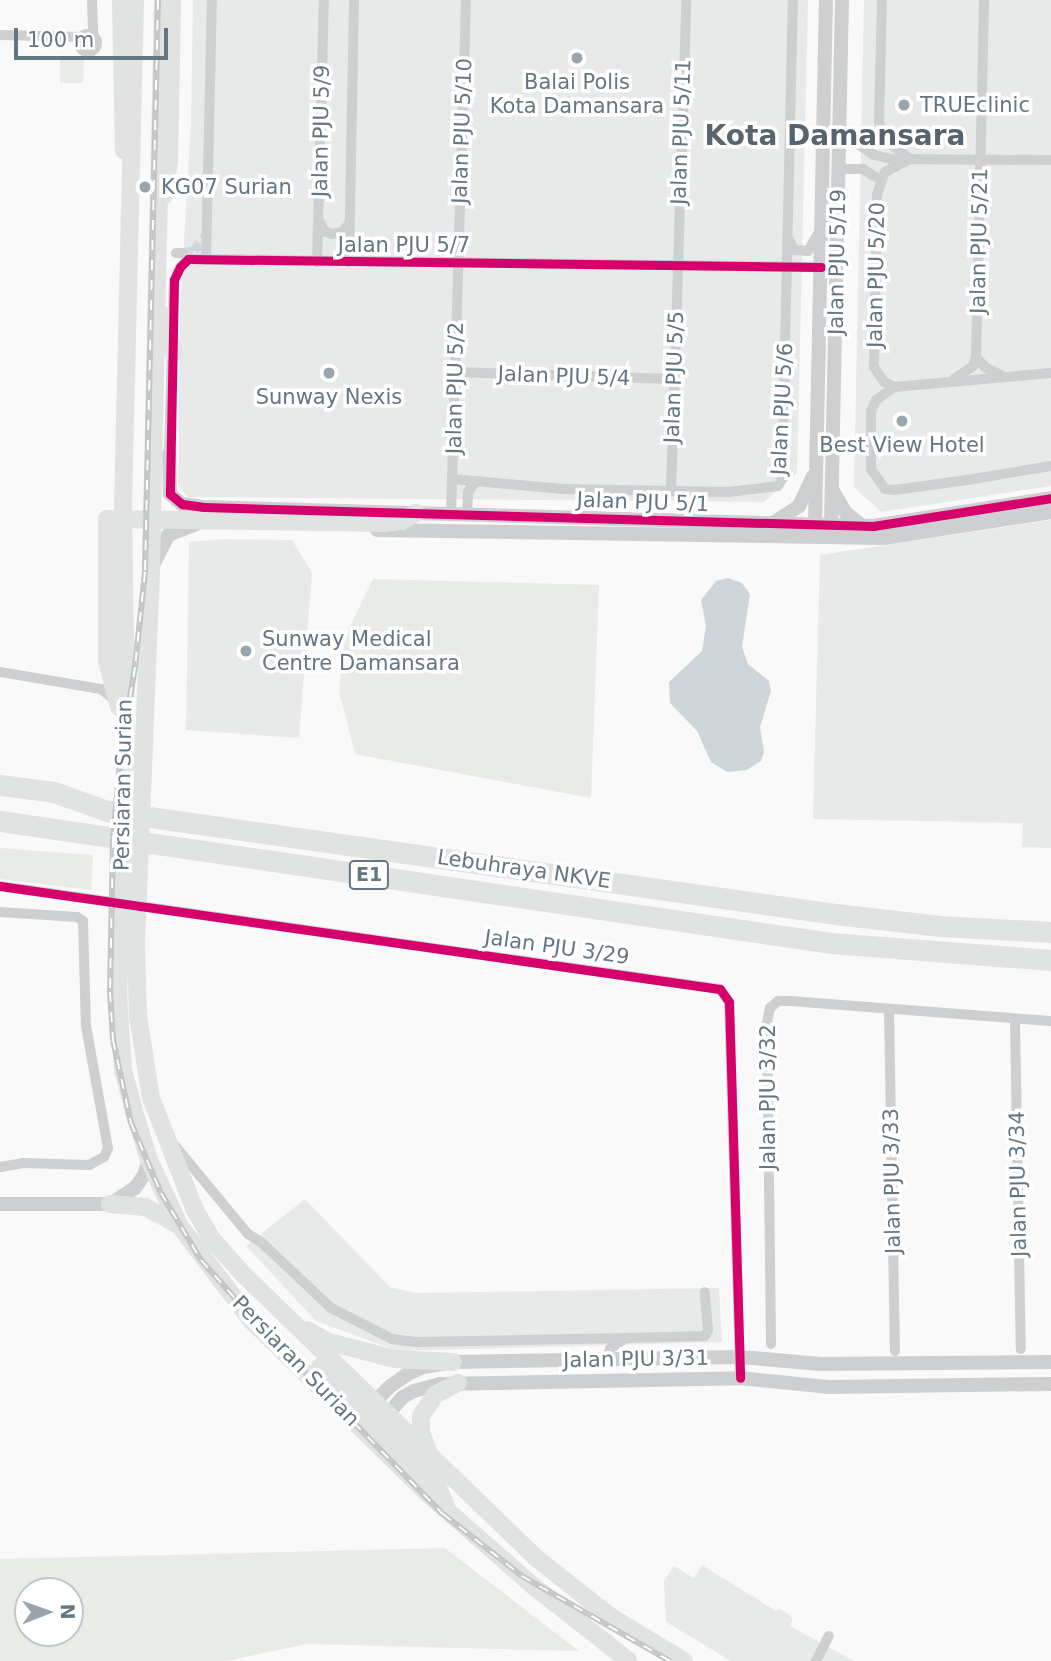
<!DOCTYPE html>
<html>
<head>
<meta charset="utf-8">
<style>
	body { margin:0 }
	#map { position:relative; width:1051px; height:1661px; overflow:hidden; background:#f9f9f9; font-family:"DejaVu Sans",sans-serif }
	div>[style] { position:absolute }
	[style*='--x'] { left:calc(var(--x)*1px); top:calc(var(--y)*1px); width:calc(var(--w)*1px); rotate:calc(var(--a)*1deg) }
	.built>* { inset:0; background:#e8e9e9 }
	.green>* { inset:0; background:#e8ebe6 }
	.water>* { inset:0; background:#ced6d9 }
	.minor-tunnel>* { height:10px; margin-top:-5px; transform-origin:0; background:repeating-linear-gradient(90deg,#d4d8dc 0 10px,transparent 0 15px) }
	.minor>* { height:10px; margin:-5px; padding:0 5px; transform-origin:5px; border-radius:5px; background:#cecfd0 }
	.minor>.ring { margin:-5px; padding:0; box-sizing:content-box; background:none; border:10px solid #cecfd0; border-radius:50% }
	.tertiary>* { height:14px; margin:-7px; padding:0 7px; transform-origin:7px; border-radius:7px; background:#cecfd0 }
	.secondary>* { height:16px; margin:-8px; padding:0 8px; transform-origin:8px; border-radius:8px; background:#e1e2e2 }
	.primary>* { height:18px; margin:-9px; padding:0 9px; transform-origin:9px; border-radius:9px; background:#e1e2e2 }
	.motorway>* { height:21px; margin:-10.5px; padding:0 10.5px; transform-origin:10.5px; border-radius:10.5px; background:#e1e2e2 }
	.rail>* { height:6px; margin-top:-3px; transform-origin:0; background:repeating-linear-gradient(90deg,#fff 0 10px,#c3c5c6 0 20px); box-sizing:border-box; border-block:2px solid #c3c5c6 }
	.cycleway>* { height:9px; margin:-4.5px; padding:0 4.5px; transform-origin:4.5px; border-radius:4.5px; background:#d6006c }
	.dots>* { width:19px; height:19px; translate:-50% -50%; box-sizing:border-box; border:4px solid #fff; border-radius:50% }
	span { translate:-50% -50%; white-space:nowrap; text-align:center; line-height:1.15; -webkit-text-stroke:7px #fff; paint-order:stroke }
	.shield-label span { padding:2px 5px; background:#fff; border:2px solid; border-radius:5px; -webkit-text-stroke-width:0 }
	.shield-label { font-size:19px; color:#657683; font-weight:700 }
	.poi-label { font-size:21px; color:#657683 }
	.left { translate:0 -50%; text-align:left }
	.street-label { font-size:21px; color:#657683 }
	.district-label { font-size:28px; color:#57646e; font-weight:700 }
	.north { position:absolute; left:14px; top:1577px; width:70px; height:70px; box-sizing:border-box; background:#fff; border:2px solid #c1c8cd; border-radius:50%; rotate:89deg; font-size:19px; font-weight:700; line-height:28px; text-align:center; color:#657683 }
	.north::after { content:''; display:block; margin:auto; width:24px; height:32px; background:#99a4ac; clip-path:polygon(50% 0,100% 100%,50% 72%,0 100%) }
	.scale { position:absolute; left:14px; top:28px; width:154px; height:32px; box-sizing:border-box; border:4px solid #657683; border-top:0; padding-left:9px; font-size:21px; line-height:24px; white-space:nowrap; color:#657683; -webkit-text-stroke:5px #fff; paint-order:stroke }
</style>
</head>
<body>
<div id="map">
	<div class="built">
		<i style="clip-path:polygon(193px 0,808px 0,797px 473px,764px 502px,188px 497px,178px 485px,180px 310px,191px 123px)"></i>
		<i style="clip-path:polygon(864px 0,1051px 0,1051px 486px,881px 512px,854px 487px)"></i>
		<i style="clip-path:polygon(1051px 520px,1051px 848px,1022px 847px,1023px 823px,813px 819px,820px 555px)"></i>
		<i style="clip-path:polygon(225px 539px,292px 540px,312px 573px,299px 738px,186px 730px,189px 542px)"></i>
		<i style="clip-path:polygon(305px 1199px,390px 1287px,416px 1293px,719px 1288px,722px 1342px,398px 1351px,316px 1321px,246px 1246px)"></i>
		<i style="clip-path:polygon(702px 1565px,776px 1611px,779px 1608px,793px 1618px,790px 1626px,854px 1661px,731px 1661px,666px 1622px,664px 1581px,674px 1566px,694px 1578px)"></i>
	</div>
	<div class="green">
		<i style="clip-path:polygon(60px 60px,84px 60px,83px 83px,60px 83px)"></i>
		<i style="clip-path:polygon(373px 579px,599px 585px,591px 798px,355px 754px,339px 691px,345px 636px)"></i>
		<i style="clip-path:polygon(0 848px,93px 855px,91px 890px,0 879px)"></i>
		<i style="clip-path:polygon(evenodd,445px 1548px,579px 1651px,307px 1644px,226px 1661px,0 1661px,0 1559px,445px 1548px,28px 1591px,70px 1591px,70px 1633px,28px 1633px,28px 1591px)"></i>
	</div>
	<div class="water">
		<i style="clip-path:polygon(728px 578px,742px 583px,750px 594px,742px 647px,748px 664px,769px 681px,771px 691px,760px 727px,764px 752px,761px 761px,747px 770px,727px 772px,711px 762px,697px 731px,670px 703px,669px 682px,702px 651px,706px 626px,701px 600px,716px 581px)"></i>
	</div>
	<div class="minor-tunnel">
		<i style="--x:183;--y:253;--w:11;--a:-10"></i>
		<i style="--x:194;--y:251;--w:21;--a:-53"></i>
	</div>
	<div class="minor">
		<i style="--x:92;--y:0;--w:36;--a:88"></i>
		<i style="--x:882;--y:0;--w:122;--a:91.4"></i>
		<i style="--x:879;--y:122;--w:19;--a:72"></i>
		<i style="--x:885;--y:140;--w:31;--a:37"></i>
		<i class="ring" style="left:79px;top:34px;width:8px;height:8px"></i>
		<i style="--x:0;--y:35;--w:81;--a:1.4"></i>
		<i style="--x:840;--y:132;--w:41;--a:34.1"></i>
		<i style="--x:874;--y:155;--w:18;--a:13"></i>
		<i style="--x:892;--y:159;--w:159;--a:0.4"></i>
		<i style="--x:839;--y:169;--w:24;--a:0"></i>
		<i style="--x:863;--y:169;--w:20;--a:33"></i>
		<i style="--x:320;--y:222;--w:10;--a:66"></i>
		<i style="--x:324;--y:231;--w:9;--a:21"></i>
		<i style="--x:332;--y:234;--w:10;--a:-11"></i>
		<i style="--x:342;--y:232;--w:12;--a:-48"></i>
		<i style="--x:789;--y:239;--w:12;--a:66"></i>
		<i style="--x:794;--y:250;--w:14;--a:4"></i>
		<i style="--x:808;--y:251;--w:22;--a:-60"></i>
		<i style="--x:176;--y:253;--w:7;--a:0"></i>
		<i style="--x:206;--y:260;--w:260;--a:-88.7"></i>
		<i style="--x:317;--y:262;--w:262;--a:-88.5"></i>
		<i style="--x:349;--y:262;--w:262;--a:-88.9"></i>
		<i style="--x:976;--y:357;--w:15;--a:48"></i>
		<i style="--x:986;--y:368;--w:17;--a:25"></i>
		<i style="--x:455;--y:372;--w:219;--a:1.8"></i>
		<i style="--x:1051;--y:373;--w:158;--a:174.9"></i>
		<i style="--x:894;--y:387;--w:22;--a:144"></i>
		<i style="--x:876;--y:400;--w:12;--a:114"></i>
		<i style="--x:871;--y:411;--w:58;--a:90"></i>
		<i style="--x:871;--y:469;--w:24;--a:55"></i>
		<i style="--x:885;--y:489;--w:9;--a:6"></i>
		<i style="--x:894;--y:490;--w:74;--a:-7.8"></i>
		<i style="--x:967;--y:480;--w:85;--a:-9.5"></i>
		<i style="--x:954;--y:379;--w:23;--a:-34"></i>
		<i style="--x:973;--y:366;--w:9;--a:-72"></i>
		<i style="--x:976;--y:357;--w:357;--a:-88.7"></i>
		<i style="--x:894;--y:387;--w:11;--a:-153"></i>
		<i style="--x:884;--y:382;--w:18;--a:-124"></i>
		<i style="--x:874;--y:367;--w:173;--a:-89"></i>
		<i style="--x:877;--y:194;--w:23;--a:-70"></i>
		<i style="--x:885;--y:172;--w:28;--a:-27"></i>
		<i style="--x:169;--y:454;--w:174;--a:-88.4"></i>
		<i style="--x:174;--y:280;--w:14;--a:-65"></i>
		<i style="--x:180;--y:267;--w:11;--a:-45"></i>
		<i style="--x:188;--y:259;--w:633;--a:0.72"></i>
		<i style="--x:452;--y:479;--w:112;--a:5.1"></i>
		<i style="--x:564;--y:489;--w:165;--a:1"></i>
		<i style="--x:729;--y:492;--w:49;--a:-7"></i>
		<i style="--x:778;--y:486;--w:8;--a:-60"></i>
		<i style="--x:782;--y:479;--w:479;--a:-88.7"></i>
		<i style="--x:671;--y:490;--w:490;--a:-88.2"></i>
		<i style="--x:451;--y:514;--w:514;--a:-88.33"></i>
		<i style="--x:467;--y:514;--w:22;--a:-87"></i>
		<i style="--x:468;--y:492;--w:14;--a:-54"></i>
		<i style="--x:0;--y:672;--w:102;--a:9.6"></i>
		<i style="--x:101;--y:689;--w:19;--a:39"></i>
		<i style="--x:0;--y:886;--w:727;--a:8.14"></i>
		<i style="--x:720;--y:989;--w:16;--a:55"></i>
		<i style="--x:729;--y:1002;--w:376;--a:88.3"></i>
		<i style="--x:0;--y:912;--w:77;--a:3.7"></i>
		<i style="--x:77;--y:917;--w:7;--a:34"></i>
		<i style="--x:83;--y:921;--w:105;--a:88.4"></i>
		<i style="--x:86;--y:1026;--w:124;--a:79.8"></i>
		<i style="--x:108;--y:1148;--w:10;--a:114"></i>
		<i style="--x:104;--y:1157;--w:17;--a:152"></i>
		<i style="--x:89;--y:1165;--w:66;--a:-178.3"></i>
		<i style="--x:23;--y:1163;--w:23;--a:170"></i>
		<i style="--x:889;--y:1011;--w:340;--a:89"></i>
		<i style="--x:1015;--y:1020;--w:329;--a:89"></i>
		<i style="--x:176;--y:1147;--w:113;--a:50.4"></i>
		<i style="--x:248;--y:1234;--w:15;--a:32"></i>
		<i style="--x:261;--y:1242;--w:96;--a:43.3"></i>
		<i style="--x:331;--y:1308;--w:68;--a:26.9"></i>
		<i style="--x:392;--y:1339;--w:26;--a:7"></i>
		<i style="--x:418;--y:1342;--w:208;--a:-1.1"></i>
		<i style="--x:771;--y:1344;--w:322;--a:-90.7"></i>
		<i style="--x:767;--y:1022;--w:14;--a:-78"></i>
		<i style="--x:770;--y:1008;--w:11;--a:-41"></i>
		<i style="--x:778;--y:1001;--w:12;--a:0"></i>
		<i style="--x:790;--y:1001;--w:262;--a:4.4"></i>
		<i style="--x:606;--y:1359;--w:11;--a:-68"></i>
		<i style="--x:610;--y:1349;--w:19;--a:-35"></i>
		<i style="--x:626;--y:1338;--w:79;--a:-1.5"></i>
		<i style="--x:705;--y:1336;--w:7;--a:-63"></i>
		<i style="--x:708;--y:1330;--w:38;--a:-95"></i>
		<i style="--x:816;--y:1661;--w:28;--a:-63"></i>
	</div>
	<div class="tertiary">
		<i style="--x:169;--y:454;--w:40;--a:88.6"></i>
		<i style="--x:170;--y:494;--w:16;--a:40"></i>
		<i style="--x:182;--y:504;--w:22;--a:8"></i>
		<i style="--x:204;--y:507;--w:669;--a:1.63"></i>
		<i style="--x:873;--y:526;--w:180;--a:-8.9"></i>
		<i style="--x:833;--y:491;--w:24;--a:60"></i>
		<i style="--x:845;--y:512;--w:21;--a:39"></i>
		<i style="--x:773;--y:523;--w:31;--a:-33"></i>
		<i style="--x:799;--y:506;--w:33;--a:-65"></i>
		<i style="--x:831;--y:525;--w:525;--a:-88.8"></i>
		<i style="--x:377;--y:530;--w:507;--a:0.9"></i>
		<i style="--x:884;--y:538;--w:169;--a:-8.8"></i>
		<i style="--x:819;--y:531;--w:8;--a:-120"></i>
		<i style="--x:815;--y:524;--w:524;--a:-88.8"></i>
		<i style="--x:153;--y:565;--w:34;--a:-63"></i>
		<i style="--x:168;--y:535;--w:30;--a:-21"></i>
		<i style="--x:0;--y:1204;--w:110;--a:0"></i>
		<i style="--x:110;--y:1204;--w:30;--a:-33"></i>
		<i style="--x:135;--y:1188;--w:16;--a:-55"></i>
		<i style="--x:144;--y:1175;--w:16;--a:-72"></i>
		<i style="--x:368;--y:1409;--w:30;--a:-46"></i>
		<i style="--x:389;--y:1387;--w:21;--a:-35"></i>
		<i style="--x:406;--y:1375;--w:19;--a:-25"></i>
		<i style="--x:423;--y:1367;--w:30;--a:-9"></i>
		<i style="--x:453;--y:1362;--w:287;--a:-1"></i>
		<i style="--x:740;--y:1357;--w:81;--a:4.9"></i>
		<i style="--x:821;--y:1364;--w:230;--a:-0.5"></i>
		<i style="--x:381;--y:1422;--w:33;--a:-49"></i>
		<i style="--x:403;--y:1397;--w:13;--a:-29"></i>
		<i style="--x:414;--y:1391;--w:28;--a:-15"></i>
		<i style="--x:441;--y:1384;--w:299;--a:-1.1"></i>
		<i style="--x:740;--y:1378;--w:88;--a:5.8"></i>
		<i style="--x:828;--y:1387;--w:223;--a:-0.8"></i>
	</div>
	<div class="secondary">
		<i style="--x:120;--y:0;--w:151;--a:88.9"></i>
		<i style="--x:165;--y:196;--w:34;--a:-82"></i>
		<i style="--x:170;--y:162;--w:162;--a:-88.9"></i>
	</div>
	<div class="primary">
		<i style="--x:135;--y:0;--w:505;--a:91.36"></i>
		<i style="--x:123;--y:505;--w:227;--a:89.2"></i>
		<i style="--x:126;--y:732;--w:263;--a:91.7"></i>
		<i style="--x:118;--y:995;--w:75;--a:86.2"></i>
		<i style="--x:123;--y:1070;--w:39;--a:75"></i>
		<i style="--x:133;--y:1108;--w:54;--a:72.9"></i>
		<i style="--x:149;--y:1160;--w:72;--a:65.2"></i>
		<i style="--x:179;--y:1225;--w:121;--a:52.8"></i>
		<i style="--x:252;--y:1321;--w:245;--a:44.5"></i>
		<i style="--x:427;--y:1493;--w:140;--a:41.2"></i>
		<i style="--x:532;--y:1585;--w:123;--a:38.1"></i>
		<i style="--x:163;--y:0;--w:569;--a:91.21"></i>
		<i style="--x:151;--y:569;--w:377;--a:92.3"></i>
		<i style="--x:136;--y:946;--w:70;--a:88.4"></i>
		<i style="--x:138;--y:1016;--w:83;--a:81"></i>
		<i style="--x:151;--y:1098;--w:120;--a:68.6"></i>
		<i style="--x:195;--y:1210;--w:32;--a:60"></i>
		<i style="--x:211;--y:1238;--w:48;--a:48.4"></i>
		<i style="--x:243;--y:1274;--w:407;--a:44.1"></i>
		<i style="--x:535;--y:1557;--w:97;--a:38.3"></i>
		<i style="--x:611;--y:1617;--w:85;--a:31.1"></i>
		<i style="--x:163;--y:315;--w:40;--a:74"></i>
		<i style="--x:119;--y:707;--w:48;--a:-104.6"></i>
		<i style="--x:107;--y:661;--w:142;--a:-90"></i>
		<i style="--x:107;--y:519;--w:278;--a:0.8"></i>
		<i style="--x:385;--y:523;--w:17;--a:-7"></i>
		<i style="--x:402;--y:521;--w:16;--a:-30"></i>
		<i style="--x:110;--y:1204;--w:35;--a:5"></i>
		<i style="--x:145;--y:1207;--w:38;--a:28"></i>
		<i style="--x:307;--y:1330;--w:25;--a:29"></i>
		<i style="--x:329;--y:1342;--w:68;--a:14.4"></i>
		<i style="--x:395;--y:1359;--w:58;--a:3"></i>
		<i style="--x:320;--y:1367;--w:166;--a:45.2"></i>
		<i style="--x:437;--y:1485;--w:23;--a:67"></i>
		<i style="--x:428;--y:1451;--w:20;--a:-110"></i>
		<i style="--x:421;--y:1432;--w:16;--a:-90"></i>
		<i style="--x:421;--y:1416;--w:25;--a:-56"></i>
		<i style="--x:435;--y:1395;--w:26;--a:-28"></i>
	</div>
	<div class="motorway">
		<i style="--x:0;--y:785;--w:54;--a:7.4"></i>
		<i style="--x:54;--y:792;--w:56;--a:19.7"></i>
		<i style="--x:107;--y:811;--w:735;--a:8.05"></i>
		<i style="--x:835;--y:914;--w:106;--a:6.5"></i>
		<i style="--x:940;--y:926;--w:111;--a:3.1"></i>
		<i style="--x:0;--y:821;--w:840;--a:8.35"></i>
		<i style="--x:831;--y:943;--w:221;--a:4.4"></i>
	</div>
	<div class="rail">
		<i style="--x:158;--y:0;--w:572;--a:91.3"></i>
		<i style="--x:145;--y:572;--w:96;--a:96"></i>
		<i style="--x:135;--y:667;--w:86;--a:99.4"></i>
		<i style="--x:121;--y:752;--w:86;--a:95.3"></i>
		<i style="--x:113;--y:838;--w:154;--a:91.1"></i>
		<i style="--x:110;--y:992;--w:48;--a:86.4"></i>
		<i style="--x:113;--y:1040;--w:85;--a:77.8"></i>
		<i style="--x:131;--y:1123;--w:76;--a:66.8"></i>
		<i style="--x:161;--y:1193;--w:78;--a:59.2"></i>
		<i style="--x:201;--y:1260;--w:83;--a:48.4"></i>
		<i style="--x:256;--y:1322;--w:268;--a:45.8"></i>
		<i style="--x:443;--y:1514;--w:100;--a:38.1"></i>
		<i style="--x:522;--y:1576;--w:171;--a:29.9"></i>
	</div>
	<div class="cycleway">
		<i style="--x:821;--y:267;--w:633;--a:-179.28"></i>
		<i style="--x:188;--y:259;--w:11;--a:135"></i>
		<i style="--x:180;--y:267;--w:14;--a:115"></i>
		<i style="--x:174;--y:280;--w:214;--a:91.1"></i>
		<i style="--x:170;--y:494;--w:16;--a:40"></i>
		<i style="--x:182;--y:504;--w:22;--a:8"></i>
		<i style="--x:204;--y:507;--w:669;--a:1.63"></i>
		<i style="--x:873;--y:526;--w:180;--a:-8.9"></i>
		<i style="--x:0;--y:886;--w:727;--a:8.14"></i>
		<i style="--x:720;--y:989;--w:16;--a:55"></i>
		<i style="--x:729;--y:1002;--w:376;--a:88.3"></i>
	</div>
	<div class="dots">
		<i style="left:577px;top:58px;background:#99a4ac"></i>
		<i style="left:904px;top:105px;background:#99a4ac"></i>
		<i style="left:145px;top:187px;background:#99a4ac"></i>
		<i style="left:329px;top:373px;background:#99a4ac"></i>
		<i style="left:902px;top:421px;background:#99a4ac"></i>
		<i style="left:246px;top:651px;background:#99a4ac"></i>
	</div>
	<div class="shield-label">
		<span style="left:369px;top:875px">E1</span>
	</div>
	<div class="poi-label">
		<span style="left:577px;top:94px">Balai Polis<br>Kota Damansara</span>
		<span class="left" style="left:920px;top:105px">TRUEclinic</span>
		<span class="left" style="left:161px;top:187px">KG07 Surian</span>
		<span style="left:329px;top:397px">Sunway Nexis</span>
		<span style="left:902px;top:445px">Best View Hotel</span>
		<span class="left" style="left:262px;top:651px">Sunway Medical<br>Centre Damansara</span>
	</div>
	<div class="street-label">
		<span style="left:321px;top:131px;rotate:-89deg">Jalan PJU 5/9</span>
		<span style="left:462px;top:131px;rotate:-88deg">Jalan PJU 5/10</span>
		<span style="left:681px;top:132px;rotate:-88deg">Jalan PJU 5/11</span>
		<span style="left:979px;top:241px;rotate:-89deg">Jalan PJU 5/21</span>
		<span style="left:404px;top:245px">Jalan PJU 5/7</span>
		<span style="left:837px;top:262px;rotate:-89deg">Jalan PJU 5/19</span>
		<span style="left:876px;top:275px;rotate:-89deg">Jalan PJU 5/20</span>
		<span style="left:564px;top:376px;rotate:2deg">Jalan PJU 5/4</span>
		<span style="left:674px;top:377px;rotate:-88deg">Jalan PJU 5/5</span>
		<span style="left:455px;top:388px;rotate:-89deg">Jalan PJU 5/2</span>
		<span style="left:782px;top:409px;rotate:-87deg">Jalan PJU 5/6</span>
		<span style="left:643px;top:502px;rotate:2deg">Jalan PJU 5/1</span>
		<span style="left:123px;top:785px;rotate:-89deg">Persiaran Surian</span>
		<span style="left:524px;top:869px;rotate:8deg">Lebuhraya NKVE</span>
		<span style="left:557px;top:947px;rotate:8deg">Jalan PJU 3/29</span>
		<span style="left:768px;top:1097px;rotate:-90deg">Jalan PJU 3/32</span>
		<span style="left:892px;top:1181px;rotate:-91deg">Jalan PJU 3/33</span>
		<span style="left:1018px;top:1184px;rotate:-91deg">Jalan PJU 3/34</span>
		<span style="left:636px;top:1359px;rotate:-1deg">Jalan PJU 3/31</span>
		<span style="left:296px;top:1361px;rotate:46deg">Persiaran Surian</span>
	</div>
	<div class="district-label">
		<span style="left:835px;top:136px">Kota Damansara</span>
	</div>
	<div class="north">N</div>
	<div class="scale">100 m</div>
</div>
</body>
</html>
